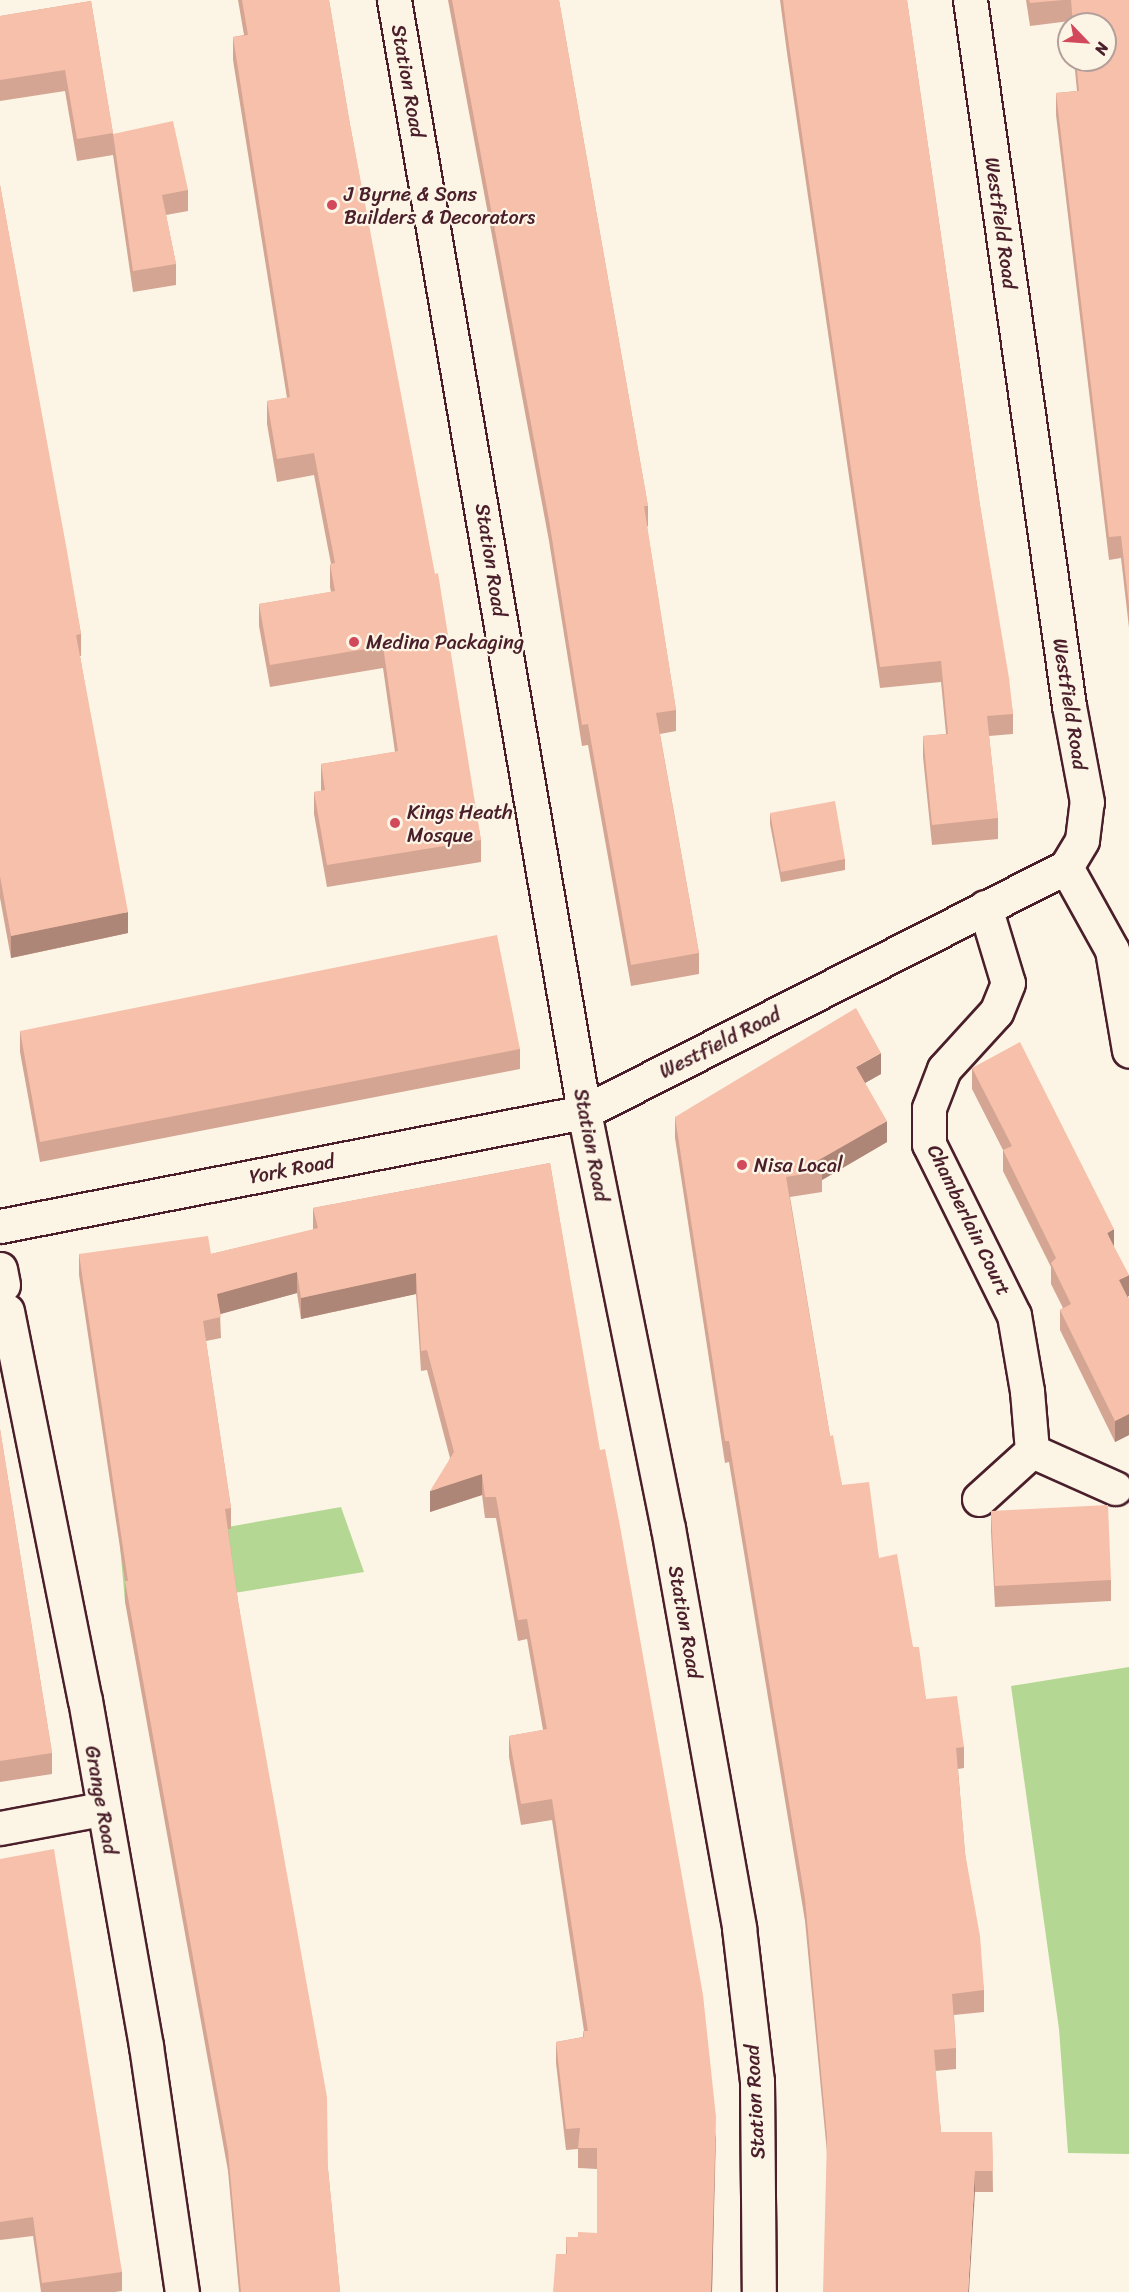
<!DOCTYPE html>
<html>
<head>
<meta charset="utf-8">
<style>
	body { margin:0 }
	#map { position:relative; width:1129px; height:2292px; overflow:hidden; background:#fcf5e5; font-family:Sriracha,sans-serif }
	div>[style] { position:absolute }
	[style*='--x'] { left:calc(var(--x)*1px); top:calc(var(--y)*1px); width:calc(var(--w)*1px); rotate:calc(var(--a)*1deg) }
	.green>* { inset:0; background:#b4d893 }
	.roads { filter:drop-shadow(2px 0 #4a1f2b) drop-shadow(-2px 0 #4a1f2b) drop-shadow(0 2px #4a1f2b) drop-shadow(0 -2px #4a1f2b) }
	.minor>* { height:33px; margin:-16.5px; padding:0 16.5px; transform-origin:16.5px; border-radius:16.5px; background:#fcf5e5 }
	.wall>* { inset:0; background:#d4a593 }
	.shaded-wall>* { inset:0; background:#ad8678 }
	.building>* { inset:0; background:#f7c0ab }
	.dots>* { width:16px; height:16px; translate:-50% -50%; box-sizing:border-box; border:3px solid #fcf5e5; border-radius:50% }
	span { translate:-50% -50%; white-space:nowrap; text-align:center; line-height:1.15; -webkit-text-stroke:4.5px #fcf5e5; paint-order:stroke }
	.street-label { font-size:20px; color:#4a1f2b }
	.poi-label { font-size:20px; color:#4a1f2b }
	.left { translate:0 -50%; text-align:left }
	.north { position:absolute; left:1057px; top:12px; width:60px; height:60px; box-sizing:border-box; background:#fcf5e5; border:2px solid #b59f9b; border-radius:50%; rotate:115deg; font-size:16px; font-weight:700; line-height:24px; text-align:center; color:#4a1f2b }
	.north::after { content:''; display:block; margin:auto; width:21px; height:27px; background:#d1495b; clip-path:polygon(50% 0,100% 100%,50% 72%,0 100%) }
</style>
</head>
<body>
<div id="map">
	<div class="green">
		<i style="clip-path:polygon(341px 1507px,364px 1572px,234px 1593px,125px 1602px,120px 1546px)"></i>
		<i style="clip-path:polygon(1129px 1667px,1129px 2154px,1068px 2153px,1059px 2029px,1011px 1686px)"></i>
	</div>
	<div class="roads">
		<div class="minor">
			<i style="--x:394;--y:0;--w:1128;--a:80.3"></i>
			<i style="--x:584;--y:1112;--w:424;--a:78.6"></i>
			<i style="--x:668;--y:1528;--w:406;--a:79.9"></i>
			<i style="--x:739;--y:1928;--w:154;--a:83.3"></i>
			<i style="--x:757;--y:2081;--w:211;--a:89.5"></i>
			<i style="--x:1066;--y:867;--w:95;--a:61"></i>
			<i style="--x:1112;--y:950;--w:102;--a:80.4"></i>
			<i style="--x:985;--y:907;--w:79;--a:73.2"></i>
			<i style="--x:1008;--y:983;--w:31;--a:112"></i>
			<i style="--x:996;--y:1012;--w:77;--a:132.4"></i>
			<i style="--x:944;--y:1069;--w:42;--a:111"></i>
			<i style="--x:929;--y:1108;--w:36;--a:90"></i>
			<i style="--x:929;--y:1144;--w:191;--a:63.6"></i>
			<i style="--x:1014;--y:1315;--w:77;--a:80.3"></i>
			<i style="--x:1027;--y:1391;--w:60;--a:85.2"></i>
			<i style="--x:0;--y:1226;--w:595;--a:-11.05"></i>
			<i style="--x:584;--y:1112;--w:541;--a:-26.94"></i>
			<i style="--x:1066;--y:867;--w:31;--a:-59"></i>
			<i style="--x:1082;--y:840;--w:38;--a:-83"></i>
			<i style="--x:1087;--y:802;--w:98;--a:-100.6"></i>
			<i style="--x:1069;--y:706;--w:713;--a:-97.98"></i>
			<i style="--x:0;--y:1269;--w:16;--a:79"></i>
			<i style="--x:7;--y:1311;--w:397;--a:78.7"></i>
			<i style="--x:85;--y:1700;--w:351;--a:80"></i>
			<i style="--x:146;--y:2046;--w:249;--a:81.7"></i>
			<i style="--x:979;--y:1499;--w:72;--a:-42.2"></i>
			<i style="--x:1032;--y:1451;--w:91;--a:24"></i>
			<i style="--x:0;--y:1828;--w:104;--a:-10.6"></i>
		</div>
	</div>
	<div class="wall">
		<i style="clip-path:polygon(238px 0,329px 0,349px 119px,481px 840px,481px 862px,327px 887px,314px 814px,314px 792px,321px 791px,321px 764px,395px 752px,383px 668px,270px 687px,259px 626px,259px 604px,331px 592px,330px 587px,330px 564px,331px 564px,314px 475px,277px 482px,267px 424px,267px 401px,287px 398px,233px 60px,233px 37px,244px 35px)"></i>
		<i style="clip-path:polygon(448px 0,559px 0,648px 506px,648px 526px,647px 527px,676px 710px,676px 731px,660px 734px,699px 953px,699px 974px,631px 986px,588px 745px,582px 746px,549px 541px)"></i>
		<i style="clip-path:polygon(780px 0,907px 0,979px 499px,1013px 714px,1013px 734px,989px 736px,998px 818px,998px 839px,932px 845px,923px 757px,923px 736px,946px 734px,941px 682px,880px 688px,787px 53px)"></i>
		<i style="clip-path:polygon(1026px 0,1129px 0,1129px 628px,1121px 558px,1109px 560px,1056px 115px,1056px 93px,1077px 91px,1074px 60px,1105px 60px,1105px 24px,1071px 24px,1070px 21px,1030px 26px)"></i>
		<i style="clip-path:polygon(91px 1px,113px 134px,188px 190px,188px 211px,166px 215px,176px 264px,176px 285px,133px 292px,113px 155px,77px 161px,65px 91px,0 101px,0 16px)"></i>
		<i style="clip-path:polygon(0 185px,81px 634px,81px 656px,80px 656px,128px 933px,11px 958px,0 898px)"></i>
		<i style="clip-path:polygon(770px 813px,845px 859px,845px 870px,781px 882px,770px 824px)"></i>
		<i style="clip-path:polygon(20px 1031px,520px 1049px,520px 1069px,40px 1162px,20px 1052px)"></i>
		<i style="clip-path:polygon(972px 1068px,1114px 1247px,1129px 1300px,1129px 1435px,1115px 1442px,1060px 1330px,1060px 1310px,1063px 1308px,1051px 1284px,1051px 1267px,1003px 1171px,1003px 1150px,972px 1089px)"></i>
		<i style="clip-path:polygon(881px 1074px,865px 1083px,887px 1142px,822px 1180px,822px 1192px,790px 1197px,830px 1436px,842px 1485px,879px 1558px,913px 1647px,926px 1699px,964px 1747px,964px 1768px,958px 1769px,965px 1853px,984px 1990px,984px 2012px,954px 2015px,956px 2048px,956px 2069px,935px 2071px,941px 2132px,992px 2132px,993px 2192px,975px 2192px,827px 2153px,805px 1921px,729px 1462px,725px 1463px,675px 1138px,675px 1117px)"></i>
		<i style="clip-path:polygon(550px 1163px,716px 2138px,712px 2292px,566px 2254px,566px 2237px,578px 2237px,597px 2233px,597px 2169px,578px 2168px,578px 2149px,566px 2150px,556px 2063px,556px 2042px,583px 2037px,583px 2031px,584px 2031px,552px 1820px,521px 1825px,509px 1757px,509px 1736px,543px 1730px,527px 1639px,518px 1641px,496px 1518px,485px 1518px,482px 1495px,430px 1512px,450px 1458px,427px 1370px,421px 1371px,416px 1294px,301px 1319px,297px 1293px,220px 1314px,221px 1338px,206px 1341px,231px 1508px,231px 1529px,228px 1529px,238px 1601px,328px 2169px,340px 2292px,239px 2292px,228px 2171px,125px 1602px,125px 1581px,79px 1275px,79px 1254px,211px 1254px,313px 1230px,313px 1208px)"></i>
		<i style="clip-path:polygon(0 1429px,52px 1753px,52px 1774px,0 1782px)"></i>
		<i style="clip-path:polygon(991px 1511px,1111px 1580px,1111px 1601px,995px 1607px,991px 1532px)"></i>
		<i style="clip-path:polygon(0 1859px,122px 2272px,122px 2291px,115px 2292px,41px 2292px,33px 2236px,0 2240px)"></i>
	</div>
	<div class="shaded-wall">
		<i style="clip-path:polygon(128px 912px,128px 933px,11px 958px,11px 936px)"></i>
		<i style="clip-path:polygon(881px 1053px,881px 1074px,856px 1088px,856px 1067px)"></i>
		<i style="clip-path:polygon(887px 1121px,887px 1142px,822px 1180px,822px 1171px,817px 1161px)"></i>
		<i style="clip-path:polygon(1114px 1229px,1114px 1250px,1107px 1233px)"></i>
		<i style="clip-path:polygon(297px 1272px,297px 1293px,217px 1315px,217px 1294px)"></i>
		<i style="clip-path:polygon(416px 1273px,416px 1294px,301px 1319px,301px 1298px)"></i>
		<i style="clip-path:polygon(1129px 1275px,1129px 1296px,1119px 1301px,1119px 1280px)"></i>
		<i style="clip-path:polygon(1129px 1414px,1129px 1435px,1115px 1442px,1115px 1421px)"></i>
		<i style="clip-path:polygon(482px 1474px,482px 1495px,430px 1512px,430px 1491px)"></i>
		<i style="clip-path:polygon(716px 2117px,712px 2292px,711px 2292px)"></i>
		<i style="clip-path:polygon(975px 2171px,975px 2192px,969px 2292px,968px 2292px)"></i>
	</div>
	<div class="building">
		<i style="clip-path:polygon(242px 0,329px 0,349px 119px,435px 574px,438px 573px,481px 840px,327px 865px,314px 792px,325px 790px,321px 764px,398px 751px,383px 646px,270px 665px,259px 604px,335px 591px,330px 564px,335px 563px,314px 453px,277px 459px,267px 401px,290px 397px,233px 37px,248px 35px)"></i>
		<i style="clip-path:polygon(452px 0,559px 0,648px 506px,644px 506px,676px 710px,656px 713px,699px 953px,631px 965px,588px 724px,582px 725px,549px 520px)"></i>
		<i style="clip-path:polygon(783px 0,907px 0,979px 499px,1009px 678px,1013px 714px,987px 716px,998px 818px,932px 825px,923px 736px,948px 734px,941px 661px,880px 667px,787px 32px)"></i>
		<i style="clip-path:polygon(1029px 0,1063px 0,1030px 3px)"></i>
		<i style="clip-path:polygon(1071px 0,1129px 0,1129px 606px,1121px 536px,1109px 537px,1056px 93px,1079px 91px,1076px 60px,1105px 60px,1105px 24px,1073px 24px)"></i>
		<i style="clip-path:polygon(91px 1px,113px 133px,77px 139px,65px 70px,0 80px,0 16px)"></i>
		<i style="clip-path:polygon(173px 121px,188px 190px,162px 195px,176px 264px,133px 271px,113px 134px)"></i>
		<i style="clip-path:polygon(0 185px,67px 551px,81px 634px,76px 635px,128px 912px,11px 936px,0 876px)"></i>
		<i style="clip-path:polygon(835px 801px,845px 859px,781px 872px,770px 813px)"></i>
		<i style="clip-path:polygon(497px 935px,520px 1049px,40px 1142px,20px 1031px)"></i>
		<i style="clip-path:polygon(856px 1008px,881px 1053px,856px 1067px,887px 1121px,817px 1161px,822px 1171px,786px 1177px,830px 1436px,833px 1435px,842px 1485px,869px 1482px,879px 1558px,897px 1554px,913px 1647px,919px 1647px,926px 1699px,957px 1696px,964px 1747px,956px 1748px,965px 1853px,980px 1936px,984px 1990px,952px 1994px,956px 2048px,934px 2050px,941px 2132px,992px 2132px,993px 2171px,975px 2171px,968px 2292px,823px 2292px,827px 2137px,805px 1899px,729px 1441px,725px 1441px,675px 1117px)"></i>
		<i style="clip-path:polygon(1020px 1042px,1114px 1229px,1107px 1233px,1129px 1275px,1119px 1280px,1129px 1300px,1129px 1414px,1115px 1421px,1060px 1310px,1071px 1304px,1051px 1263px,1056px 1258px,1003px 1150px,1012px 1146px,972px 1068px)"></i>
		<i style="clip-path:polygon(550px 1163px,600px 1450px,605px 1449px,620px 1526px,703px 1995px,716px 2117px,711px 2292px,553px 2292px,556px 2254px,567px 2254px,566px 2237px,578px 2237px,578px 2232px,597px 2233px,597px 2148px,578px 2148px,580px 2128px,566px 2129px,556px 2042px,584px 2037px,583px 2031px,588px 2031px,552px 1799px,521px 1804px,509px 1736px,547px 1729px,527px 1619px,518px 1620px,496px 1497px,485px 1497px,482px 1474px,430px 1491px,454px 1452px,427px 1350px,421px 1351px,416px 1273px,301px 1298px,297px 1272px,217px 1294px,221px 1317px,203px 1321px,231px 1508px,225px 1509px,238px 1601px,327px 2097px,328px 2169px,340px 2292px,241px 2292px,228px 2151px,125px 1581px,128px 1581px,79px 1254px,208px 1236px,211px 1254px,318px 1228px,313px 1208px)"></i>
		<i style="clip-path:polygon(0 1429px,52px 1753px,0 1761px)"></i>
		<i style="clip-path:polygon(1108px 1505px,1111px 1580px,995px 1586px,991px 1511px)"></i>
		<i style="clip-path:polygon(54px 1849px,122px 2272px,42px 2283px,33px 2217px,0 2222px,0 1859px)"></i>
	</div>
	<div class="dots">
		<i style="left:332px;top:205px;background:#d1495b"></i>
		<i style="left:354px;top:642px;background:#d1495b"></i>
		<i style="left:395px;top:823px;background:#d1495b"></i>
		<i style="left:742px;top:1165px;background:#d1495b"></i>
	</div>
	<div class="street-label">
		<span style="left:408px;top:81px;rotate:80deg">Station Road</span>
		<span style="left:1001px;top:223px;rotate:82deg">Westfield Road</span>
		<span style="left:491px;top:560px;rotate:81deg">Station Road</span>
		<span style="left:1070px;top:704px;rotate:81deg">Westfield Road</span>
		<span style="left:720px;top:1043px;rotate:-27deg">Westfield Road</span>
		<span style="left:591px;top:1145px;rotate:79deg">Station Road</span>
		<span style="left:292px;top:1169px;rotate:-11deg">York Road</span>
		<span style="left:969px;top:1220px;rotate:64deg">Chamberlain Court</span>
		<span style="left:685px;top:1622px;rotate:80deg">Station Road</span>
		<span style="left:101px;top:1800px;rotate:80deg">Grange Road</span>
		<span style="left:755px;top:2102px;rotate:-93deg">Station Road</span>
	</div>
	<div class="poi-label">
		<span class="left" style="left:344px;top:206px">J Byrne &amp; Sons<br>Builders &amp; Decorators</span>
		<span class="left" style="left:366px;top:642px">Medina Packaging</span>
		<span class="left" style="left:407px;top:824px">Kings Heath<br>Mosque</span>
		<span class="left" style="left:754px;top:1165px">Nisa Local</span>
	</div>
	<div class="north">N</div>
</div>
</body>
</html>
